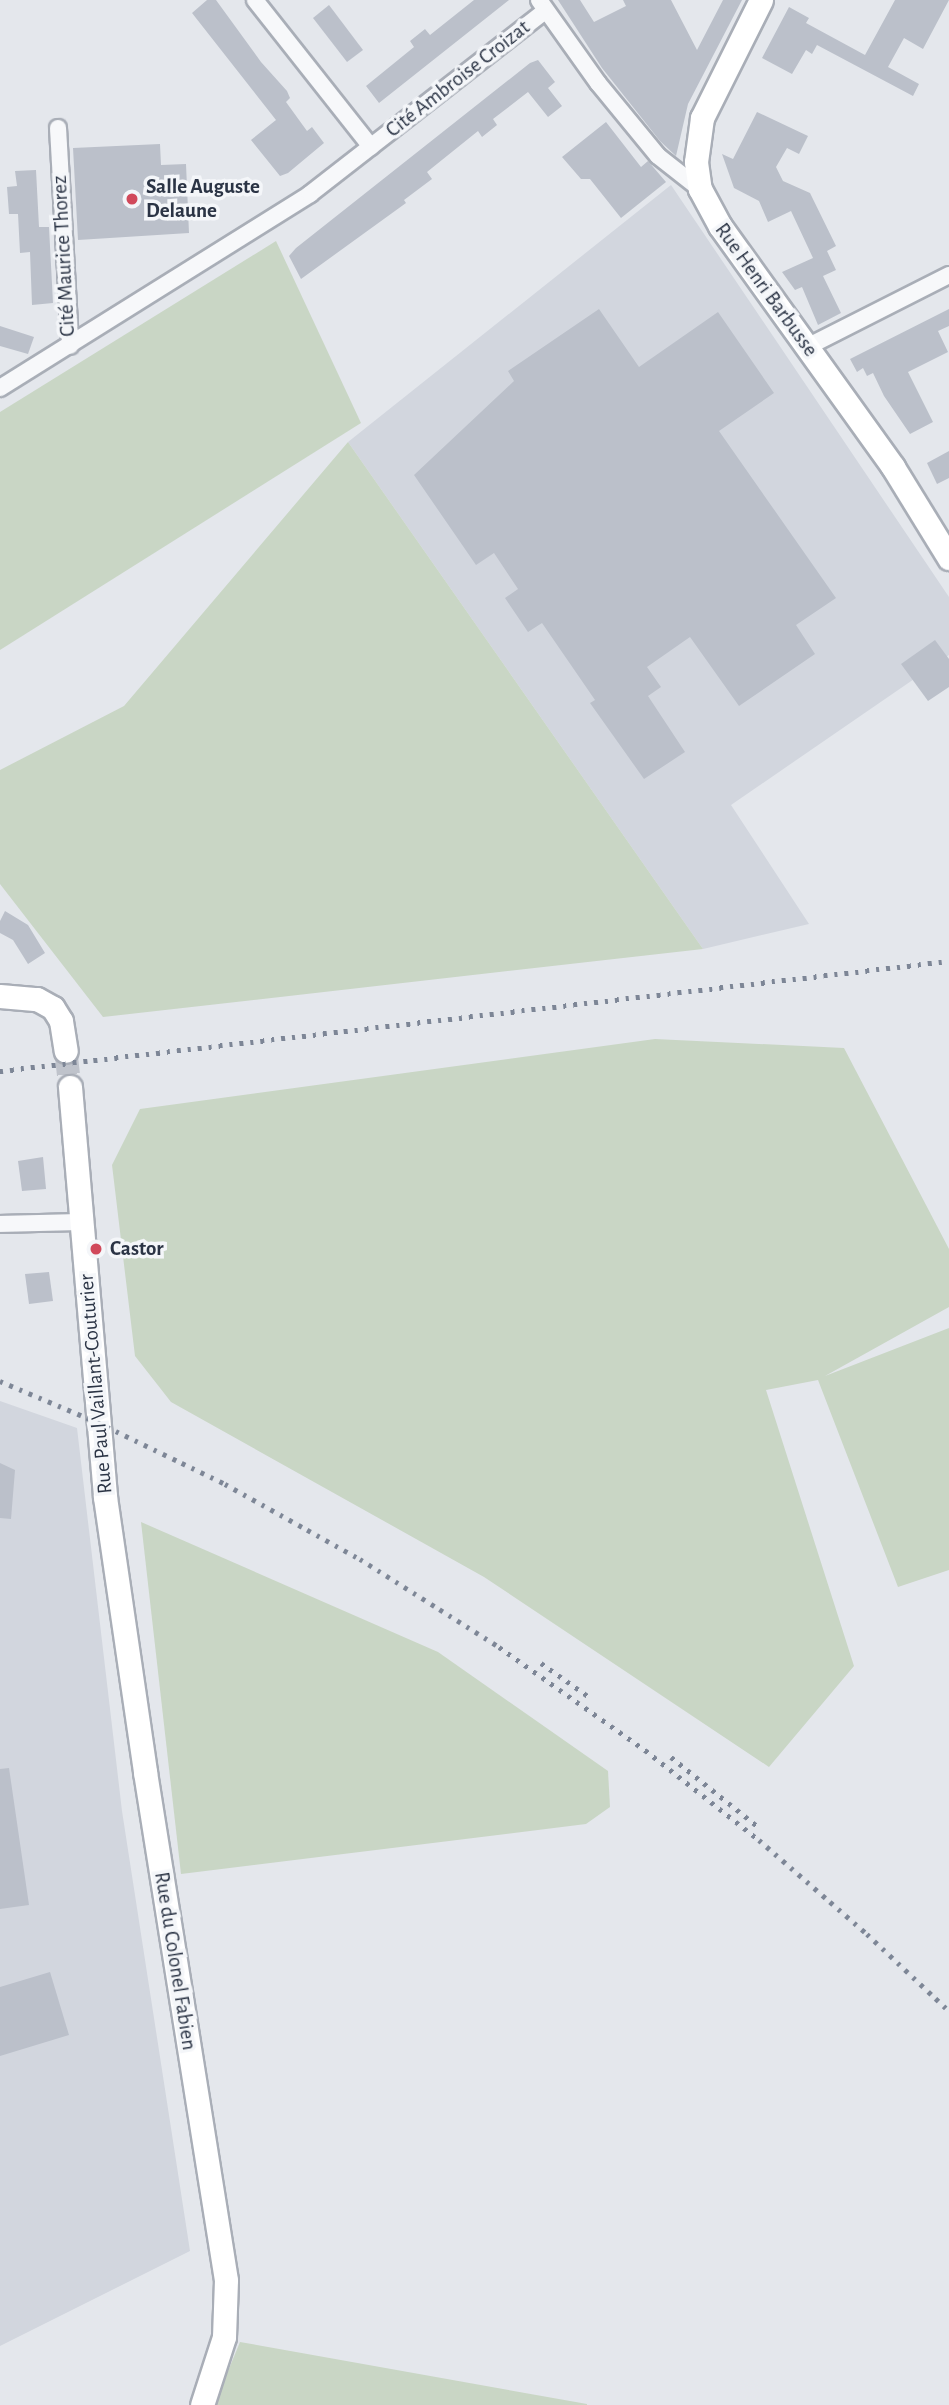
<!DOCTYPE html>
<html>
<head>
<meta charset="utf-8">
<style>
	body { margin:0 }
	#map { position:relative; width:949px; height:2405px; overflow:hidden; background:#e4e7ec; font-family:"Alegreya Sans",sans-serif }
	div>[style] { position:absolute }
	[style*='--x'] { left:calc(var(--x)*1px); top:calc(var(--y)*1px); width:calc(var(--w)*1px); rotate:calc(var(--a)*1deg) }
	.built>* { inset:0; background:#d2d6de }
	.green>* { inset:0; background:#c9d6c5 }
	.building>* { inset:0; background:#bbc0ca }
	.secondary-tunnel>* { height:23px; margin-top:-11.5px; transform-origin:0; background:repeating-linear-gradient(90deg,#bfc3cb 0 23px,transparent 0 34px) }
	.roads { filter:drop-shadow(2px 0 #a9aeb7) drop-shadow(-2px 0 #a9aeb7) drop-shadow(0 2px #a9aeb7) drop-shadow(0 -2px #a9aeb7) }
	.street>* { height:16px; margin:-8px; padding:0 8px; transform-origin:8px; border-radius:8px; background:#f7f8fa }
	.secondary>* { height:23px; margin:-11.5px; padding:0 11.5px; transform-origin:11.5px; border-radius:11.5px; background:#fff }
	.rail>* { height:5px; margin-top:-2.5px; transform-origin:0; background:repeating-linear-gradient(90deg,#7d8696 0 3.5px,transparent 0 10.5px) }
	.dots>* { width:19px; height:19px; translate:-50% -50%; box-sizing:border-box; border:4px solid #f4f6f9; border-radius:50% }
	span { translate:-50% -50%; white-space:nowrap; text-align:center; line-height:1.15; -webkit-text-stroke:7px #f4f6f9; paint-order:stroke }
	.street-label { font-size:21px; color:#2b3445 }
	.poi-label { font-size:21px; color:#2b3445; font-weight:700 }
	.left { translate:0 -50%; text-align:left }
</style>
</head>
<body>
<div id="map">
	<div class="built">
		<i style="clip-path:polygon(671px 185px,949px 597px,949px 655px,731px 805px,809px 924px,703px 949px,348px 442px)"></i>
		<i style="clip-path:polygon(0 1401px,77px 1428px,122px 1811px,190px 2251px,0 2346px)"></i>
	</div>
	<div class="green">
		<i style="clip-path:polygon(276px 241px,361px 423px,0 650px,0 412px)"></i>
		<i style="clip-path:polygon(348px 442px,703px 949px,103px 1017px,0 884px,0 770px,124px 706px)"></i>
		<i style="clip-path:polygon(655px 1039px,844px 1048px,949px 1249px,949px 1307px,825px 1376px,949px 1328px,949px 1570px,898px 1587px,818px 1380px,766px 1390px,854px 1666px,769px 1767px,484px 1577px,171px 1402px,135px 1356px,112px 1165px,140px 1109px)"></i>
		<i style="clip-path:polygon(141px 1522px,438px 1652px,608px 1771px,610px 1807px,586px 1824px,181px 1874px)"></i>
		<i style="clip-path:polygon(240px 2342px,587px 2404px,587px 2405px,214px 2405px)"></i>
	</div>
	<div class="building">
		<i style="clip-path:polygon(207px 0,216px 0,261px 62px,287px 91px,290px 98px,286px 102px,307px 131px,312px 127px,324px 143px,288px 173px,280px 176px,251px 140px,276px 120px,192px 13px)"></i>
		<i style="clip-path:polygon(474px 0,509px 0,379px 103px,366px 86px,414px 47px,410px 41px,425px 29px,430px 35px)"></i>
		<i style="clip-path:polygon(558px 0,580px 0,594px 22px,626px 6px,623px 0,671px 0,697px 50px,723px 0,742px 0,688px 104px,676px 156px,660px 141px,602px 68px)"></i>
		<i style="clip-path:polygon(895px 0,949px 0,923px 49px,904px 38px,888px 67px,919px 84px,913px 96px,817px 45px,812px 54px,806px 50px,792px 74px,762px 58px,789px 7px,809px 18px,806px 23px,865px 55px)"></i>
		<i style="clip-path:polygon(329px 5px,363px 50px,347px 62px,313px 18px)"></i>
		<i style="clip-path:polygon(538px 60px,555px 82px,548px 88px,562px 106px,548px 117px,528px 92px,493px 119px,497px 125px,482px 137px,478px 131px,427px 172px,432px 179px,404px 200px,406px 203px,301px 279px,289px 256px,296px 248px,530px 63px)"></i>
		<i style="clip-path:polygon(757px 112px,808px 136px,799px 154px,787px 148px,776px 167px,783px 181px,810px 193px,836px 246px,827px 251px,836px 270px,823px 276px,841px 313px,818px 325px,802px 287px,795px 290px,782px 272px,813px 258px,791px 211px,768px 222px,759px 201px,734px 188px,722px 154px,733px 159px)"></i>
		<i style="clip-path:polygon(606px 122px,641px 167px,648px 161px,666px 182px,621px 218px,590px 179px,581px 179px,562px 157px)"></i>
		<i style="clip-path:polygon(160px 144px,161px 165px,186px 164px,189px 233px,78px 240px,73px 148px)"></i>
		<i style="clip-path:polygon(36px 170px,39px 227px,49px 227px,53px 303px,32px 305px,30px 252px,20px 253px,18px 214px,9px 214px,7px 187px,17px 186px,15px 171px)"></i>
		<i style="clip-path:polygon(599px 309px,639px 367px,718px 312px,774px 393px,719px 431px,836px 598px,796px 625px,815px 654px,739px 706px,690px 637px,647px 667px,661px 687px,648px 696px,685px 752px,644px 779px,590px 703px,595px 700px,542px 623px,528px 632px,505px 598px,518px 589px,494px 553px,476px 565px,414px 475px,514px 381px,508px 371px)"></i>
		<i style="clip-path:polygon(949px 309px,949px 326px,938px 331px,948px 352px,908px 372px,933px 422px,910px 434px,884px 396px,873px 373px,867px 376px,863px 368px,857px 372px,850px 359px)"></i>
		<i style="clip-path:polygon(0 326px,34px 337px,28px 354px,0 346px)"></i>
		<i style="clip-path:polygon(949px 451px,949px 478px,937px 484px,927px 463px)"></i>
		<i style="clip-path:polygon(935px 640px,949px 659px,949px 687px,928px 701px,901px 664px)"></i>
		<i style="clip-path:polygon(5px 911px,28px 925px,45px 953px,28px 964px,13px 940px,0 933px,0 921px)"></i>
		<i style="clip-path:polygon(43px 1157px,46px 1189px,22px 1191px,18px 1161px)"></i>
		<i style="clip-path:polygon(49px 1272px,53px 1301px,29px 1304px,25px 1274px)"></i>
		<i style="clip-path:polygon(0 1463px,15px 1470px,11px 1519px,0 1518px)"></i>
		<i style="clip-path:polygon(9px 1768px,29px 1905px,0 1909px,0 1769px)"></i>
		<i style="clip-path:polygon(50px 1972px,69px 2035px,0 2056px,0 1987px)"></i>
	</div>
	<div class="secondary-tunnel">
		<i style="--x:66;--y:1051;--w:36;--a:84"></i>
	</div>
	<div class="roads">
		<div class="street">
			<i style="--x:255;--y:0;--w:187;--a:51.7"></i>
			<i style="--x:539;--y:0;--w:102;--a:54.6"></i>
			<i style="--x:598;--y:83;--w:94;--a:50.6"></i>
			<i style="--x:658;--y:156;--w:53;--a:38.2"></i>
			<i style="--x:58;--y:128;--w:218;--a:86.8"></i>
			<i style="--x:807;--y:347;--w:159;--a:-26.9"></i>
			<i style="--x:0;--y:388;--w:366;--a:-32"></i>
			<i style="--x:310;--y:194;--w:298;--a:-37.9"></i>
			<i style="--x:0;--y:1224;--w:82;--a:-1.4"></i>
		</div>
		<div class="secondary">
			<i style="--x:761;--y:0;--w:132;--a:116.6"></i>
			<i style="--x:702;--y:118;--w:44;--a:97.8"></i>
			<i style="--x:696;--y:162;--w:27;--a:82"></i>
			<i style="--x:700;--y:189;--w:42;--a:61.6"></i>
			<i style="--x:720;--y:226;--w:297;--a:54.3"></i>
			<i style="--x:893;--y:467;--w:107;--a:58.4"></i>
			<i style="--x:0;--y:996;--w:37;--a:5"></i>
			<i style="--x:37;--y:999;--w:18;--a:29"></i>
			<i style="--x:53;--y:1008;--w:15;--a:58"></i>
			<i style="--x:61;--y:1021;--w:30;--a:81"></i>
			<i style="--x:70;--y:1087;--w:411;--a:85.1"></i>
			<i style="--x:105;--y:1497;--w:278;--a:81.7"></i>
			<i style="--x:145;--y:1772;--w:514;--a:80.94"></i>
			<i style="--x:226;--y:2280;--w:57;--a:92"></i>
			<i style="--x:224;--y:2337;--w:71;--a:107.9"></i>
		</div>
	</div>
	<div class="rail">
		<i style="--x:0;--y:1071;--w:955;--a:-6.61"></i>
		<i style="--x:0;--y:1381;--w:105;--a:22.9"></i>
		<i style="--x:97;--y:1422;--w:142;--a:25.8"></i>
		<i style="--x:225;--y:1484;--w:154;--a:29.1"></i>
		<i style="--x:360;--y:1559;--w:165;--a:32.3"></i>
		<i style="--x:499;--y:1647;--w:179;--a:35.2"></i>
		<i style="--x:645;--y:1750;--w:145;--a:38.3"></i>
		<i style="--x:759;--y:1840;--w:143;--a:41"></i>
		<i style="--x:867;--y:1934;--w:112;--a:43.2"></i>
		<i style="--x:541;--y:1663;--w:62;--a:35.2"></i>
		<i style="--x:671;--y:1757;--w:115;--a:38.7"></i>
	</div>
	<div class="dots">
		<i style="left:132px;top:199px;background:#d1495b"></i>
		<i style="left:96px;top:1249px;background:#d1495b"></i>
	</div>
	<div class="street-label">
		<span style="left:458px;top:79px;rotate:-38deg">Cité Ambroise Croizat</span>
		<span style="left:64px;top:256px;rotate:-93deg">Cité Maurice Thorez</span>
		<span style="left:766px;top:290px;rotate:54deg">Rue Henri Barbusse</span>
		<span style="left:96px;top:1384px;rotate:-95deg">Rue Paul Vaillant-Couturier</span>
		<span style="left:175px;top:1961px;rotate:81deg">Rue du Colonel Fabien</span>
	</div>
	<div class="poi-label">
		<span class="left" style="left:146px;top:199px">Salle Auguste<br>Delaune</span>
		<span class="left" style="left:110px;top:1249px">Castor</span>
	</div>
</div>
</body>
</html>
